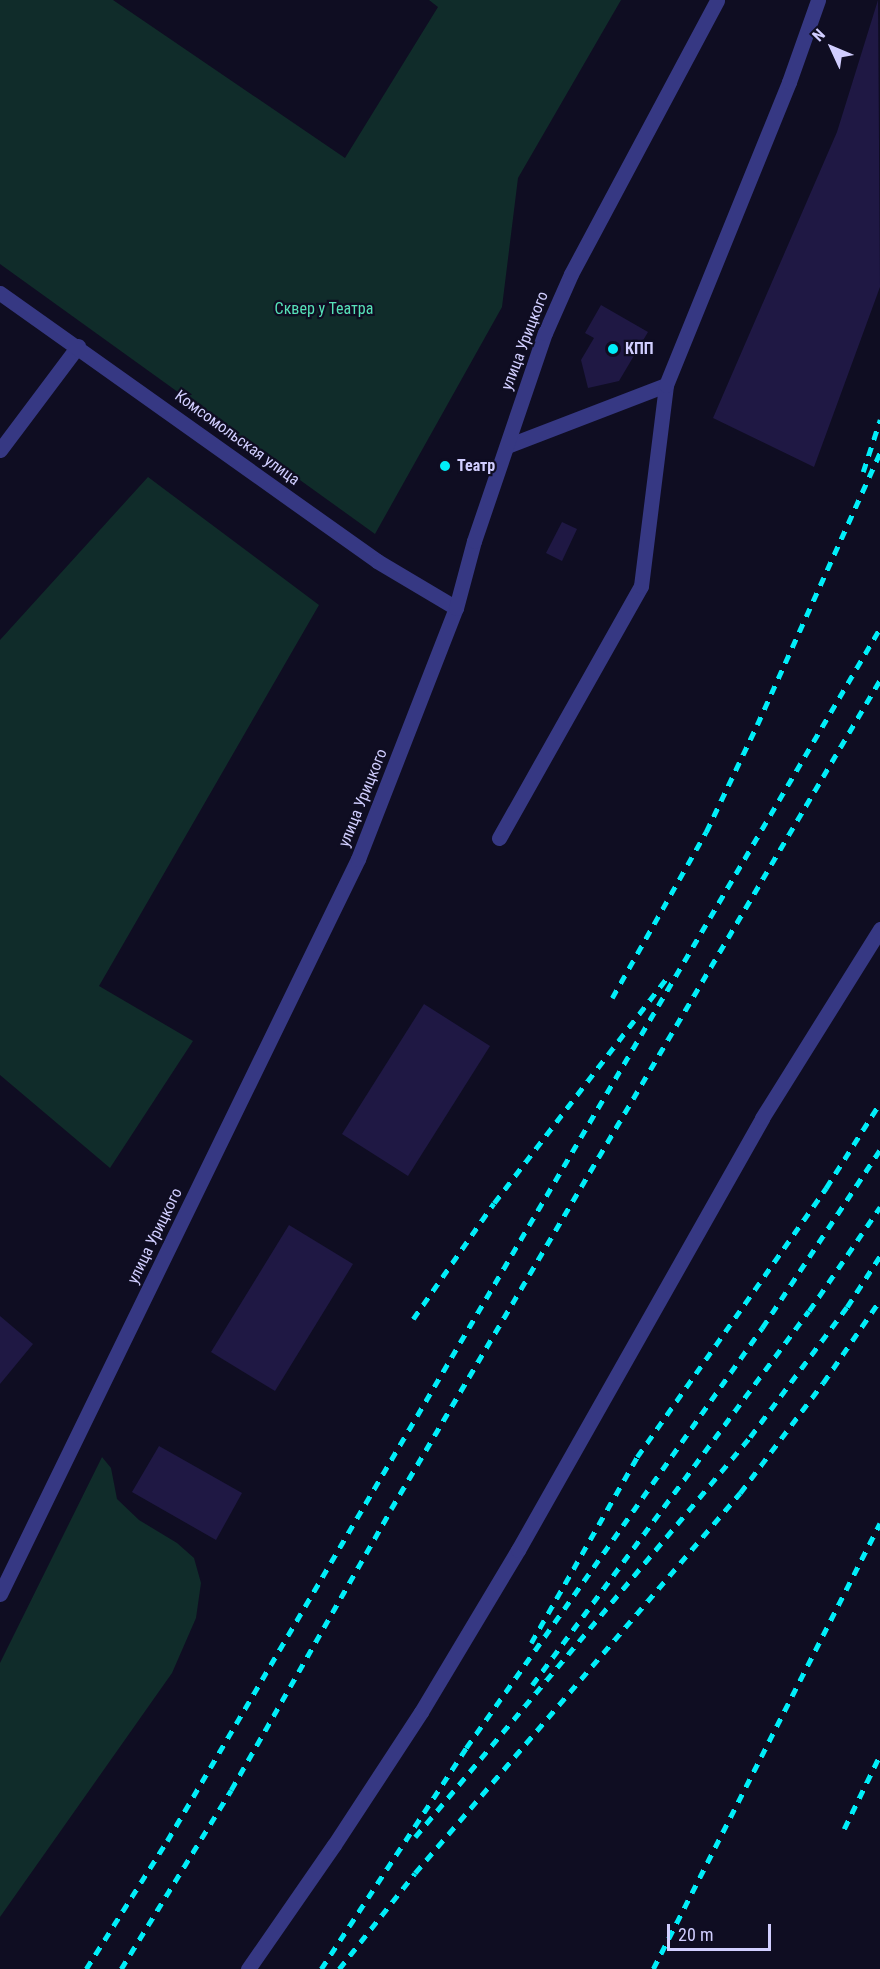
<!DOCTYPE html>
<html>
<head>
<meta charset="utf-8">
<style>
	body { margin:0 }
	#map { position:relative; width:880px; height:1969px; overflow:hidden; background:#0f0d22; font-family:"Roboto Condensed",sans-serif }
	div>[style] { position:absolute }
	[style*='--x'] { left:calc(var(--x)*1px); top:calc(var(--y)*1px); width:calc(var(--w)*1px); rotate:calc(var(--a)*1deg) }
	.green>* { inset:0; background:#102c2a }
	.building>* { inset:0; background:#1f1844 }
	.service>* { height:15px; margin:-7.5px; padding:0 7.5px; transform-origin:7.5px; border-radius:7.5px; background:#363883 }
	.minor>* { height:15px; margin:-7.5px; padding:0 7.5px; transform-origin:7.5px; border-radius:7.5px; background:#363883 }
	.tertiary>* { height:15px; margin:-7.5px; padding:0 7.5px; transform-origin:7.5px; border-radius:7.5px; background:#363883 }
	.rail>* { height:4.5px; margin-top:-2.25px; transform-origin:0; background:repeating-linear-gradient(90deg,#00eef9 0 9px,transparent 0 17px) }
	.dots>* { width:16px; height:16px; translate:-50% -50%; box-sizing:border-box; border:3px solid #0f0d22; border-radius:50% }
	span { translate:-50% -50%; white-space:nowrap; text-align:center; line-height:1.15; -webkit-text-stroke:4.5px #0f0d22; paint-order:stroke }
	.park-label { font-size:16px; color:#57e2b8 }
	.street-label { font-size:16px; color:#d1ceff }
	.poi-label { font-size:16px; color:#d1ceff; font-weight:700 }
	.left { translate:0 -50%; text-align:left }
	.north { position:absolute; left:802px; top:18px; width:60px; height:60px; -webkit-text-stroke:4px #0f0d22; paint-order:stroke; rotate:314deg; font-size:16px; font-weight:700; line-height:24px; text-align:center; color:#d1ceff }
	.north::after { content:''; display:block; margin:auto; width:21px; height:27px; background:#d1ceff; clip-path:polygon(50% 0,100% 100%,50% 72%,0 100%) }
	.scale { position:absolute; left:667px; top:1924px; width:104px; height:27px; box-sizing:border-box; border:3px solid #d1ceff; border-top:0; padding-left:8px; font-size:18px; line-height:21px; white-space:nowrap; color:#d1ceff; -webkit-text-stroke:4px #0f0d22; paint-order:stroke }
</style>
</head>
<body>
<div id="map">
	<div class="green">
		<i style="clip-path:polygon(0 0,113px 0,345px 158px,438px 7px,429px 0,621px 0,518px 178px,502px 307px,375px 534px,0 264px)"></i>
		<i style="clip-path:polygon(148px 477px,319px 605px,99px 986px,193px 1041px,110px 1168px,0 1075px,0 640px)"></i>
		<i style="clip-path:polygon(102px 1457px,111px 1468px,117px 1499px,139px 1520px,177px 1543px,194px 1558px,201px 1583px,196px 1618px,172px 1673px,0 1917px,0 1663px)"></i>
	</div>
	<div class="building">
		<i style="clip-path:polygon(878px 0,880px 287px,814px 467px,713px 418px,837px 132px)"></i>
		<i style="clip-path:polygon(601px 305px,648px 332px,619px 381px,588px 388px,581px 360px,594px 338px,585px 333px)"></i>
		<i style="clip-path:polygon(562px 522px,577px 529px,562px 561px,546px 553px)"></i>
		<i style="clip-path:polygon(424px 1004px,490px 1046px,408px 1176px,342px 1134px)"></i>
		<i style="clip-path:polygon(289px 1225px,353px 1264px,275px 1391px,211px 1352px)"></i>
		<i style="clip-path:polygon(0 1316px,33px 1344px,0 1384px)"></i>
		<i style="clip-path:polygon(159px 1446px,242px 1493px,216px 1540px,132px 1492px)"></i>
	</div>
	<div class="service">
		<i style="--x:507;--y:446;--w:170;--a:-21"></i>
		<i style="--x:0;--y:450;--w:130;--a:-53.1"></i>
		<i style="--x:499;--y:838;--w:289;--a:-60.6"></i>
		<i style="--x:641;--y:586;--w:203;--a:-82.9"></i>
		<i style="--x:666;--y:385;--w:327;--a:-67.9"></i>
		<i style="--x:789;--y:82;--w:87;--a:-70.5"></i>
	</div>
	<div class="minor">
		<i style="--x:248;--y:1969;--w:151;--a:-55.3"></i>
		<i style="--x:334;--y:1845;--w:159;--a:-56.8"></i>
		<i style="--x:421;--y:1712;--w:189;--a:-59.1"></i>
		<i style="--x:518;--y:1550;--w:496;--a:-60.5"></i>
		<i style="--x:762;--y:1118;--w:223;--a:-58"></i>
	</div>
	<div class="tertiary">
		<i style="--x:0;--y:293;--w:463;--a:35.4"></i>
		<i style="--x:377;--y:561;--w:92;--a:30.7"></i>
		<i style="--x:0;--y:1594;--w:818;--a:-64.03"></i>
		<i style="--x:358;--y:859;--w:269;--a:-68.7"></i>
		<i style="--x:456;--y:608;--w:69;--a:-75"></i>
		<i style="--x:474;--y:541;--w:220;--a:-71.2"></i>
		<i style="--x:545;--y:333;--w:64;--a:-66.2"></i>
		<i style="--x:571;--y:274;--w:310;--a:-61.9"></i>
	</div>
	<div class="rail">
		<i style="--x:863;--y:472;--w:55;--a:-71.9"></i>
		<i style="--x:612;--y:998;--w:191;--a:-60.5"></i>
		<i style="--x:706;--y:832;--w:119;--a:-64.5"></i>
		<i style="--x:757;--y:725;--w:299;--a:-65.7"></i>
		<i style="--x:413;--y:1319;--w:141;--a:-55.1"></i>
		<i style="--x:494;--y:1203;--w:287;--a:-52.5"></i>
		<i style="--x:531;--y:1643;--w:214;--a:-60.3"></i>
		<i style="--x:637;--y:1457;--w:329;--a:-54.9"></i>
		<i style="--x:826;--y:1188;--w:101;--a:-57.6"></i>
		<i style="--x:532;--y:1685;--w:465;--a:-53.5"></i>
		<i style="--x:809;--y:1311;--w:126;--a:-55.7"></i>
		<i style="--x:844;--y:1829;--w:82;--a:-64.1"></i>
		<i style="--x:415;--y:1837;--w:522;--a:-50.05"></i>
		<i style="--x:750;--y:1437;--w:162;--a:-53.3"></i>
		<i style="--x:847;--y:1307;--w:61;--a:-57.1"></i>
		<i style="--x:86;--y:1969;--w:151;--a:-57.7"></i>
		<i style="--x:167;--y:1841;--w:1407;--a:-59.55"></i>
		<i style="--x:121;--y:1969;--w:210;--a:-58.4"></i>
		<i style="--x:231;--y:1790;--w:323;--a:-60.3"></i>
		<i style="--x:391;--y:1509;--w:962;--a:-59.47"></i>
		<i style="--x:321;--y:1969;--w:264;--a:-56.7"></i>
		<i style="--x:466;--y:1748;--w:514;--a:-54.83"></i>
		<i style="--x:762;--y:1328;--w:214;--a:-56.5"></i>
		<i style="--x:339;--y:1969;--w:122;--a:-51.6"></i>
		<i style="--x:415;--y:1873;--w:500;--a:-49.46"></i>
		<i style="--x:740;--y:1493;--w:138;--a:-53"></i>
		<i style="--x:823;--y:1383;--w:101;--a:-55.5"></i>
		<i style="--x:653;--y:1969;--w:500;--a:-63.03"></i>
	</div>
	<div class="dots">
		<i style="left:613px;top:349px;background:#00eef9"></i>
		<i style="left:445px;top:466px;background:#00eef9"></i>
	</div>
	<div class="park-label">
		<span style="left:324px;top:309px">Сквер у Театра</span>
	</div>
	<div class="street-label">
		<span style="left:525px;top:341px;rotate:-69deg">улица Урицкого</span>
		<span style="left:237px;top:438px;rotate:36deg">Комсомольская улица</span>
		<span style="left:363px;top:798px;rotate:-68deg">улица Урицкого</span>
		<span style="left:155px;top:1236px;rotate:-64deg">улица Урицкого</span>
	</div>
	<div class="poi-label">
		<span class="left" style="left:625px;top:349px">КПП</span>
		<span class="left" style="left:457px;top:466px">Театр</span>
	</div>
	<div class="north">N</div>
	<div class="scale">20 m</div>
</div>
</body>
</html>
